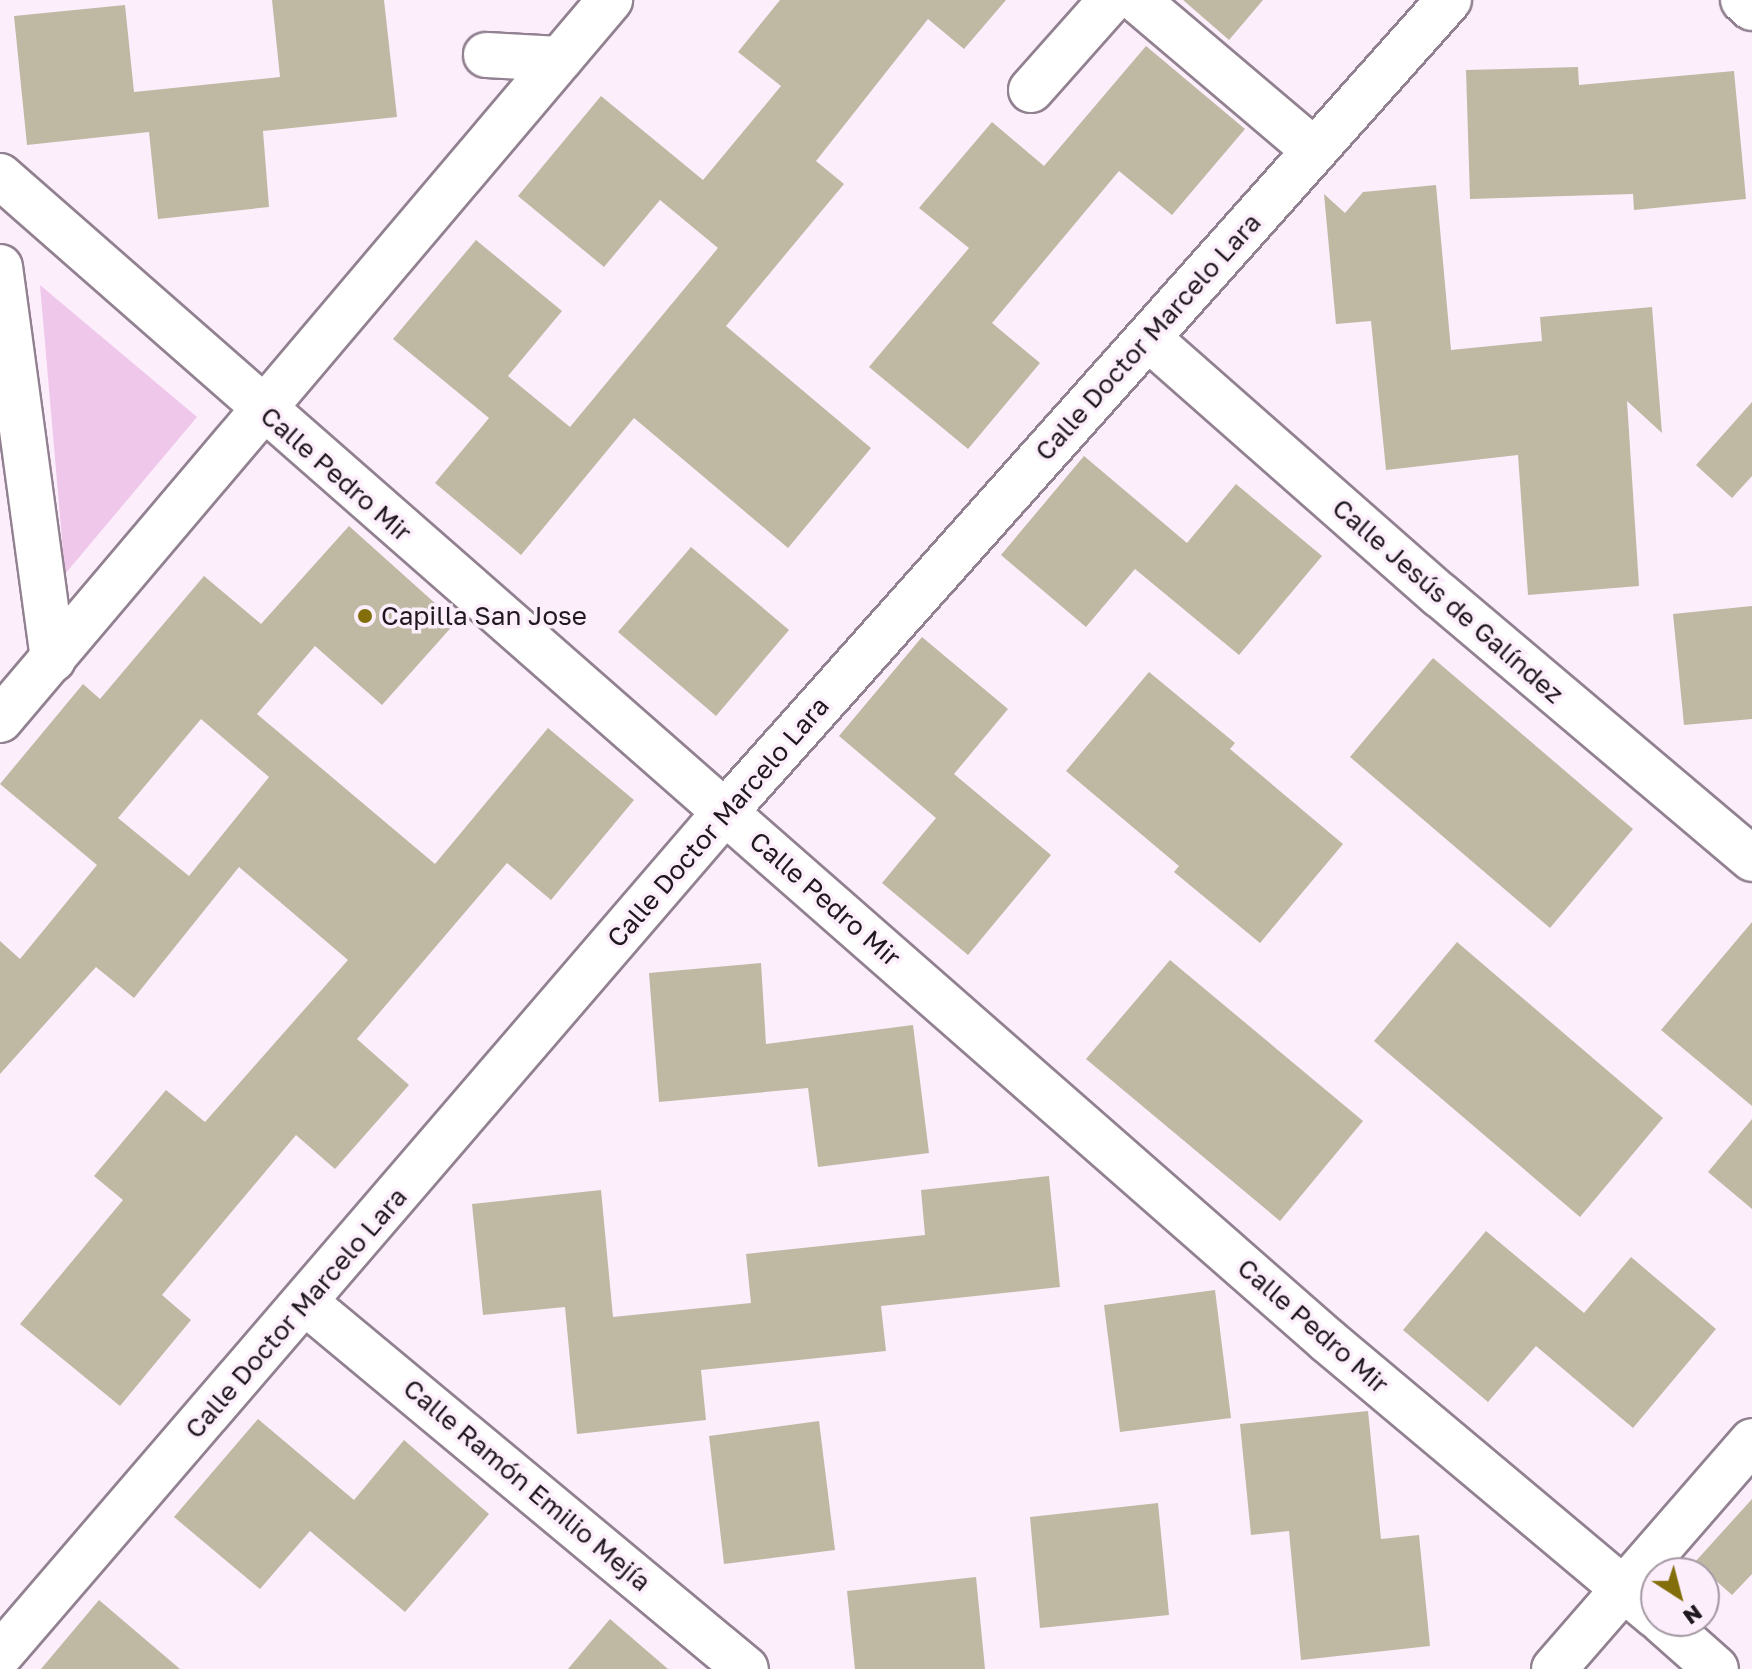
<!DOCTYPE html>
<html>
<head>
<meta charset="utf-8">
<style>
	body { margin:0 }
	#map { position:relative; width:1752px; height:1669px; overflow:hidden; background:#fdeefc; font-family:"Golos Text",sans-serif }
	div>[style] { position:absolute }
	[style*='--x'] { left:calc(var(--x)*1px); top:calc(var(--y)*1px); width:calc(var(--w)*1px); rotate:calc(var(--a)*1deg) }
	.green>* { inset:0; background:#eec7ea }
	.building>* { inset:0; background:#bfb9a4 }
	.roads { filter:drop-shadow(2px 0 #928190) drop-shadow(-2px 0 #928190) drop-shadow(0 2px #928190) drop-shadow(0 -2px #928190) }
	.minor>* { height:44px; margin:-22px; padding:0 22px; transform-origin:22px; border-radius:22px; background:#fff }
	.dots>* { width:22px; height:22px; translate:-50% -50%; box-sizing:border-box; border:4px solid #fdeefc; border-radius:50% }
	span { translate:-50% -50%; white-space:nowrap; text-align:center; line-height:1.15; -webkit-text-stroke:7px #fdeefc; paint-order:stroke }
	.street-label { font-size:26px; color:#1f191f }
	.poi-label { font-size:26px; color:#1f191f }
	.left { translate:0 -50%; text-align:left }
	.north { position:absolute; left:1640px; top:1557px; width:80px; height:80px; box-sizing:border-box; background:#fdeefc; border:2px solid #a499a4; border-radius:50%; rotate:144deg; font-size:22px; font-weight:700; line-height:32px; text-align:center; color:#1f191f }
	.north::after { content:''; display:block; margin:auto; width:28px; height:36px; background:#836e0c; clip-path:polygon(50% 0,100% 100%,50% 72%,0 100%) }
</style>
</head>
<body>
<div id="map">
	<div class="green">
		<i style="clip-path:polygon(40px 285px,197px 417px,65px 574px)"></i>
	</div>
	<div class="building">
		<i style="clip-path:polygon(272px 0,384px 0,397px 117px,263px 131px,269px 207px,158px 219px,149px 132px,27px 145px,14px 16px,125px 5px,134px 92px,280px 77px)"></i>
		<i style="clip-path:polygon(780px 0,1006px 0,964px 49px,928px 19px,816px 161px,844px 184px,726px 326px,871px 448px,788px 548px,634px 418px,521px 555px,435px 483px,489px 418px,393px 339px,476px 240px,562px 311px,508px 376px,570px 427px,718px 248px,660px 200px,604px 267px,518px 196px,601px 96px,703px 180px,781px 86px,738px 52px)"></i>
		<i style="clip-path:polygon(1183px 0,1263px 0,1229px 40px)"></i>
		<i style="clip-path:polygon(1146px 46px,1245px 129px,1172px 215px,1119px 171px,992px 323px,1040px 363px,968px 449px,869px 367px,969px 248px,919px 208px,992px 122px,1044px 166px)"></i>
		<i style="clip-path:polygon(1578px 67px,1579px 85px,1734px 71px,1746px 199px,1634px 210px,1633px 194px,1470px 199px,1466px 70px)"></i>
		<i style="clip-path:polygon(1436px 185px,1451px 350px,1542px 341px,1540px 317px,1652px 307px,1662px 433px,1627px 401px,1639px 586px,1528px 595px,1518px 455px,1386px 470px,1371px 321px,1336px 324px,1324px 194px,1345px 213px,1363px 192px)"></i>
		<i style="clip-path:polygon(1752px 402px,1752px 476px,1732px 498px,1696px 465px)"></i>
		<i style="clip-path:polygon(1084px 456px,1187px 543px,1236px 484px,1322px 556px,1239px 655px,1135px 569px,1086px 627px,1001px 555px)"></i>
		<i style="clip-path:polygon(evenodd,349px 526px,456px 622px,382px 705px,315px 646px,257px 714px,435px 864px,548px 728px,634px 800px,551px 900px,507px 863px,357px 1039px,409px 1085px,335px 1169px,296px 1135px,162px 1295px,191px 1320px,120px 1406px,20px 1324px,123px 1200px,94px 1176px,166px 1090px,205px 1122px,348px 960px,239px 867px,134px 998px,96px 967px,0 1074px,0 941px,20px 959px,97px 865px,0 784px,83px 684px,100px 699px,204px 576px,261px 624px,349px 526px,201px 719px,269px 777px,189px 876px,118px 818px,201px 719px)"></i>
		<i style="clip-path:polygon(691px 547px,789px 630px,716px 716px,618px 632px)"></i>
		<i style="clip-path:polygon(1752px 606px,1752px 719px,1684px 725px,1673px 614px)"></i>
		<i style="clip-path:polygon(922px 637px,1008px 709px,954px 774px,1051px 855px,968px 955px,882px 883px,936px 818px,839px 736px)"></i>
		<i style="clip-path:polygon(1433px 658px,1633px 829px,1550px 928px,1350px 757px)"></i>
		<i style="clip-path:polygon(1149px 672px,1235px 743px,1230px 749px,1343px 844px,1260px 943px,1174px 872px,1179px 866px,1066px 771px)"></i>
		<i style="clip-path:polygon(1752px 922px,1752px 1106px,1661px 1030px)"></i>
		<i style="clip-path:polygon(1457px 942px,1663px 1118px,1580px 1217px,1374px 1041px)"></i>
		<i style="clip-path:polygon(1170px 960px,1363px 1121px,1280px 1221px,1086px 1059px)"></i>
		<i style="clip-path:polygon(761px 963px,766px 1044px,913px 1025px,929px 1153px,818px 1167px,808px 1088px,659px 1102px,649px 973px)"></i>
		<i style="clip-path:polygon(1752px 1119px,1752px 1209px,1708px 1172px)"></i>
		<i style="clip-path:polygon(1049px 1176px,1060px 1287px,881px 1306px,886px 1351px,701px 1370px,706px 1420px,577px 1434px,565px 1307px,483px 1315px,472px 1204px,601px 1190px,613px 1317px,751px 1303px,746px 1254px,925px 1235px,921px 1190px)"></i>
		<i style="clip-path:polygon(1486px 1231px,1584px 1313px,1631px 1257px,1716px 1329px,1633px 1428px,1536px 1346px,1488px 1402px,1403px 1330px)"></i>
		<i style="clip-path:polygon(1215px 1290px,1231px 1418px,1120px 1432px,1104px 1305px)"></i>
		<i style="clip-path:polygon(1368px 1411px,1381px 1539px,1419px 1535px,1430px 1646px,1301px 1660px,1289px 1531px,1251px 1535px,1240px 1424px)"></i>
		<i style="clip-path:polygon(258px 1419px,354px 1500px,404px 1440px,489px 1514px,405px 1612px,310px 1531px,260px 1589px,174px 1517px)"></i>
		<i style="clip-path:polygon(819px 1421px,835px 1550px,724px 1564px,709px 1436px)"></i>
		<i style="clip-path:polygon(1752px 1499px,1752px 1574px,1732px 1595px,1695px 1562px)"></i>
		<i style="clip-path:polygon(1158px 1503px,1169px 1615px,1040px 1628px,1030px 1517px)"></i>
		<i style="clip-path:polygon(976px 1577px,985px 1669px,855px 1669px,847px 1591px)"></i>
		<i style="clip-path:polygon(99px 1600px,180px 1669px,41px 1669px)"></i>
		<i style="clip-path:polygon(610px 1619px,668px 1669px,568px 1669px)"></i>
	</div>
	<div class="roads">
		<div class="minor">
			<i style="--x:1137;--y:0;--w:233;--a:40.3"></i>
			<i style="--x:1743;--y:0;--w:12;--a:42"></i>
			<i style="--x:486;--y:55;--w:74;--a:3.1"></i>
			<i style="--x:1031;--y:90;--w:120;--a:-48.4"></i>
			<i style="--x:0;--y:176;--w:1767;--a:41.26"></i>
			<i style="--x:1328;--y:1341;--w:428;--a:40"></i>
			<i style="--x:0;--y:267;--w:396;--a:82.3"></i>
			<i style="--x:1148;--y:338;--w:389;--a:41.4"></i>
			<i style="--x:1440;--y:595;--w:409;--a:40.2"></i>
			<i style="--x:0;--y:720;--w:944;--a:-49.73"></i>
			<i style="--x:306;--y:1303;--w:572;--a:39.75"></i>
			<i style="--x:1662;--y:1621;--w:72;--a:41.6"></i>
			<i style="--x:0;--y:1655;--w:1112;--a:-49.3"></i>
			<i style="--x:725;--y:812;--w:1088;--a:-48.28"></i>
			<i style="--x:1554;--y:1669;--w:302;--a:-49"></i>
		</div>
	</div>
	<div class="dots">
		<i style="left:365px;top:616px;background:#836e0c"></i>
	</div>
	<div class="street-label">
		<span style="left:1148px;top:337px;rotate:-48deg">Calle Doctor Marcelo Lara</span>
		<span style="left:336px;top:474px;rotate:41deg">Calle Pedro Mir</span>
		<span style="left:1448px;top:601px;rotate:41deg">Calle Jesús de Galíndez</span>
		<span style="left:718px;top:822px;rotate:-49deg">Calle Doctor Marcelo Lara</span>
		<span style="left:825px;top:899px;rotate:41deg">Calle Pedro Mir</span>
		<span style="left:296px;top:1313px;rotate:-49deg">Calle Doctor Marcelo Lara</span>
		<span style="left:1313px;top:1326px;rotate:41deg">Calle Pedro Mir</span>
		<span style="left:527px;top:1485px;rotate:40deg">Calle Ramón Emilio Mejía</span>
	</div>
	<div class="poi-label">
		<span class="left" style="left:381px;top:616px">Capilla San Jose</span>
	</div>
	<div class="north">N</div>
</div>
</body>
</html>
